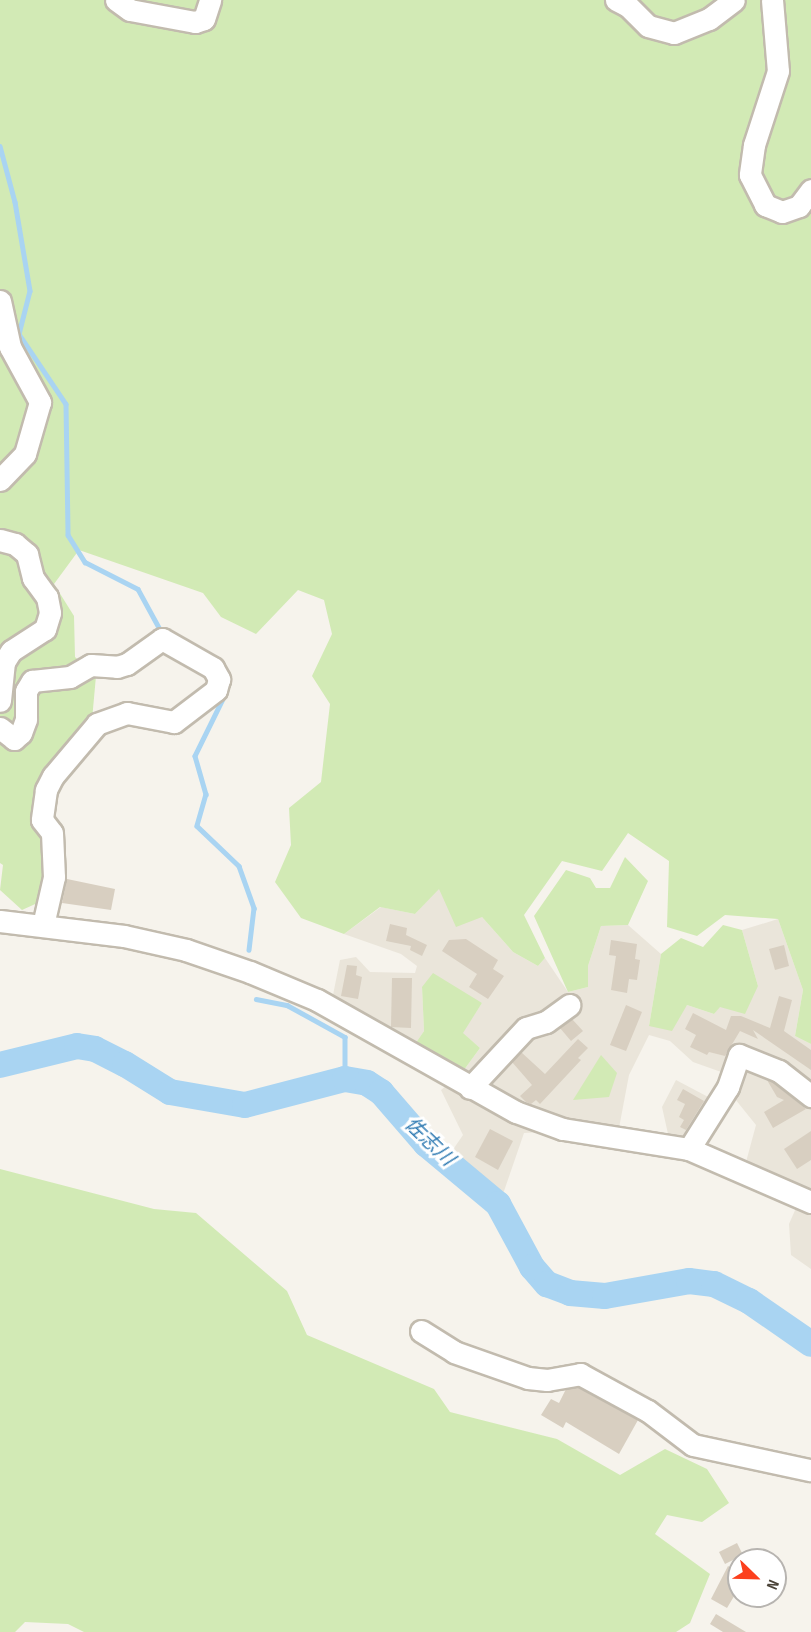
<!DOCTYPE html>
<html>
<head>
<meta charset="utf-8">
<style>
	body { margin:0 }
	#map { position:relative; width:811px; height:1632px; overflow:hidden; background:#f6f3ec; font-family:"Sofia Sans Condensed","Noto Sans JP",sans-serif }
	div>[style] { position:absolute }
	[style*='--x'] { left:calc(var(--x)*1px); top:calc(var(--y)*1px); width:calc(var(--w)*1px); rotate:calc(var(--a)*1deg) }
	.residential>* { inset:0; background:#eae5da }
	.green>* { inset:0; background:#d2eab5 }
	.stream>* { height:4.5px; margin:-2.25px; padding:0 2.25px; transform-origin:2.25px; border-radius:2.25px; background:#a9d4f2 }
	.river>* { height:26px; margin:-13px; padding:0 13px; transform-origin:13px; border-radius:13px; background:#a9d4f2 }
	.building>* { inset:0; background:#d8cfc1 }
	.roads { filter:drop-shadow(2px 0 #c2bbae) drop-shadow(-2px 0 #c2bbae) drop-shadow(0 2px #c2bbae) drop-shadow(0 -2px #c2bbae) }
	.minor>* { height:21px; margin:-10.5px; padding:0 10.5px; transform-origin:10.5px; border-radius:10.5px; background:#fff }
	span { translate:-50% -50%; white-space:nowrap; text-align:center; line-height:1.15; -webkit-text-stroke:6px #fff; paint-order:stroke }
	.water-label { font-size:20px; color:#2e7ab2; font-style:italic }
	.north { position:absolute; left:727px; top:1548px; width:60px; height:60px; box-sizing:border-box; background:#fff; border:2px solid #b7b4b0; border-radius:50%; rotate:113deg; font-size:16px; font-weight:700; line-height:24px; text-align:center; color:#4b4439 }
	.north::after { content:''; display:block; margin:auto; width:21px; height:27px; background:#fc3f1d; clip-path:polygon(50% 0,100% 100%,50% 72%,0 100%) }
</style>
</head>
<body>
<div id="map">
	<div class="residential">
		<i style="clip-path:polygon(439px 888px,482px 917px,513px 952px,538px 966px,545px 958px,568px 992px,588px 987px,588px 966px,601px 926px,628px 925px,661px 954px,649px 1026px,687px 1005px,714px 1014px,719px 1007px,758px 986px,742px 930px,778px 919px,803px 990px,795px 1036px,811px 1044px,811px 1269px,791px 1255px,789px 1224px,803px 1192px,746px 1162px,756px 1125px,731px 1094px,700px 1142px,668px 1134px,662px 1107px,676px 1080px,712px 1099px,724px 1073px,693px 1062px,670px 1041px,649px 1035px,629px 1075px,619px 1128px,524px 1133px,503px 1194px,452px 1151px,463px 1135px,441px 1090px,461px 1074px,480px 1048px,462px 1033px,482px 1003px,422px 987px,424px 1031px,413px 1047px,333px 995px,340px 960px,356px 957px,370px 972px,415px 973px,417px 966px,401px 954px,344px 934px,381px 907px,415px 914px)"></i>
	</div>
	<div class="green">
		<i style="clip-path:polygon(0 0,811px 0,811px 1044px,795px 1036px,803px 990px,778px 919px,725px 915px,697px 936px,667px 927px,669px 861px,628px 833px,602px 871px,562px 861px,524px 915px,545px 958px,538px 966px,513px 952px,482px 917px,456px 927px,439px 889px,415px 914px,380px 907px,344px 934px,301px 918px,275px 882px,291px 845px,289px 808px,321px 782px,330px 704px,312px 676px,332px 634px,324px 600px,298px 590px,256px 634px,221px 617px,203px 593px,79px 550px,54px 584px,74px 616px,75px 657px,96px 676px,92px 720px,43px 776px,48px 836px,44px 900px,22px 910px,0 890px,3px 865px,0 863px)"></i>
		<i style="clip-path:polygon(625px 857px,648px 881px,628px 925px,601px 926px,588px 966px,588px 987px,568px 992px,534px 916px,566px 870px,590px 878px,596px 888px,610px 888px)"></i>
		<i style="clip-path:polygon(723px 925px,742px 930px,758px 986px,745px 1014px,720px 1007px,714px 1014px,687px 1005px,672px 1031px,649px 1026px,661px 954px,681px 938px,703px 947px)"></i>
		<i style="clip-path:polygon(433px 973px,482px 1003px,463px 1033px,480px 1048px,461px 1074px,413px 1047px,424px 1031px,422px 987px)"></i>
		<i style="clip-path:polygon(601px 1055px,617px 1073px,609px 1097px,573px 1100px)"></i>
		<i style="clip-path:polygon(0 1169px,154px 1209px,196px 1213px,287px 1291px,307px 1335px,434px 1389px,450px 1412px,557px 1439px,620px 1475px,665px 1449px,707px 1469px,729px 1503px,702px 1522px,667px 1515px,655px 1534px,710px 1574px,690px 1623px,676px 1632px,84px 1632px,68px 1624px,25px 1622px,15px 1632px,0 1632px)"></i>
	</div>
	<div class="stream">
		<i style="--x:0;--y:146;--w:58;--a:75"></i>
		<i style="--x:15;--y:202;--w:90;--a:80.4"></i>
		<i style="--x:30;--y:291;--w:44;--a:104.3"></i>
		<i style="--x:19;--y:334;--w:84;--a:56.1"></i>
		<i style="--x:66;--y:404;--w:131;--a:89.1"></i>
		<i style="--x:68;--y:535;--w:32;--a:58"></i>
		<i style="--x:85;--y:562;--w:59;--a:27"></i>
		<i style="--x:138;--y:589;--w:50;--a:61.4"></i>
		<i style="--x:226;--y:693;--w:70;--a:116.2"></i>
		<i style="--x:195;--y:756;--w:40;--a:74"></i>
		<i style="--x:206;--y:794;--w:33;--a:106"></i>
		<i style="--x:197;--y:826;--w:58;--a:43.6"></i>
		<i style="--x:239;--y:866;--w:45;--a:70.3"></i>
		<i style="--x:254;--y:908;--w:42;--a:96.8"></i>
		<i style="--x:256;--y:999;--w:32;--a:11"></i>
		<i style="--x:287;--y:1005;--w:66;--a:28.9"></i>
		<i style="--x:345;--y:1037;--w:42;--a:90"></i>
	</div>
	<div class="river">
		<i style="--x:0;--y:1065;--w:79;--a:-13.9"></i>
		<i style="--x:77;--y:1046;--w:18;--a:9"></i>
		<i style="--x:95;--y:1049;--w:34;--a:27"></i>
		<i style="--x:125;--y:1064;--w:53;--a:31.9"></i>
		<i style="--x:170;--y:1092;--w:76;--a:9.8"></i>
		<i style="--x:245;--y:1105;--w:103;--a:-14.6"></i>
		<i style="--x:345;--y:1079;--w:22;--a:10"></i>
		<i style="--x:367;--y:1083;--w:17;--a:33"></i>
		<i style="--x:381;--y:1092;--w:69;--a:49.1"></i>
		<i style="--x:426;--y:1144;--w:94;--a:39.8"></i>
		<i style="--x:498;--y:1204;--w:72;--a:61.6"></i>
		<i style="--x:532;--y:1267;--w:23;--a:49"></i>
		<i style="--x:547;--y:1284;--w:25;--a:21"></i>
		<i style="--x:570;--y:1293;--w:35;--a:5"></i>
		<i style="--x:605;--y:1296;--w:85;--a:-10.1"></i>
		<i style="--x:689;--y:1281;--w:25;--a:7"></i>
		<i style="--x:714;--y:1284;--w:39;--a:26"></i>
		<i style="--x:749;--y:1301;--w:75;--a:34.7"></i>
	</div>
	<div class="building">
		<i style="clip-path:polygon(67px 879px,115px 889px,111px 910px,62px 903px)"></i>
		<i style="clip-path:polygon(390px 924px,407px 928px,406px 935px,427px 945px,422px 956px,410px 950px,411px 946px,386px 941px)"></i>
		<i style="clip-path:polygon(466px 939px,498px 960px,493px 969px,504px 976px,488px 999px,469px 987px,477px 974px,442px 951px,449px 940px)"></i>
		<i style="clip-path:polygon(611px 940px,637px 944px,635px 959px,640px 960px,637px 980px,629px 979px,627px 993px,611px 990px,616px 956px,609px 955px)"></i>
		<i style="clip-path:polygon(784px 945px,789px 966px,775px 970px,769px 949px)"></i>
		<i style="clip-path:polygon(347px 965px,357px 966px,356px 975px,362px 977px,358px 999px,341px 996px)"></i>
		<i style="clip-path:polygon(392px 978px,412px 978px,411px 1028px,391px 1027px)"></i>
		<i style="clip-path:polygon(779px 996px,792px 1000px,784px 1031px,811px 1050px,811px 1070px,753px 1030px,758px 1039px,740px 1031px,725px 1056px,709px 1052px,707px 1055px,690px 1047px,696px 1035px,685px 1029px,693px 1013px,726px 1030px,731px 1016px,741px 1016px,770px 1028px)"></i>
		<i style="clip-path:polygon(626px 1005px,642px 1012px,626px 1051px,610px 1045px)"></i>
		<i style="clip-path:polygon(572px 1019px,583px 1031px,571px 1041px,560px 1028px)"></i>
		<i style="clip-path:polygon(578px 1039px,588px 1048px,578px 1058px,581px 1060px,540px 1104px,536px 1100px,531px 1104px,526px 1102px,520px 1096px,532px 1085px,512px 1062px,521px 1052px,545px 1074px)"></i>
		<i style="clip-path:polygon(767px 1080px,773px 1082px,806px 1109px,773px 1128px,764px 1112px,784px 1100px,777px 1097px)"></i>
		<i style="clip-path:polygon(683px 1089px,704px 1101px,686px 1130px,680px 1127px,684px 1120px,679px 1117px,685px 1104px,677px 1100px)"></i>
		<i style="clip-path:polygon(490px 1129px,513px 1141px,498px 1170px,475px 1157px)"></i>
		<i style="clip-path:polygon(811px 1131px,811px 1160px,797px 1169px,784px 1149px)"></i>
		<i style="clip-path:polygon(578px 1387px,638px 1420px,619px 1454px,566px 1422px,563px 1428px,541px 1415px,551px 1399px,559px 1403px,566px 1389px)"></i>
		<i style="clip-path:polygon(737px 1543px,743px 1555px,725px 1564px,719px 1552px)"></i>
		<i style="clip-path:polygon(728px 1566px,739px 1573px,739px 1588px,727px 1608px,711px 1599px)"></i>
		<i style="clip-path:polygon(716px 1614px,746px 1632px,723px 1632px,710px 1624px)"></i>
	</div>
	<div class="roads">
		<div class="minor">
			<i style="--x:116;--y:0;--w:17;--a:36"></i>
			<i style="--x:130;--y:10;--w:66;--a:10.5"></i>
			<i style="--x:195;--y:22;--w:9;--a:-18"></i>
			<i style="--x:204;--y:19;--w:20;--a:-72"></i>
			<i style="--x:616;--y:0;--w:13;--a:27"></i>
			<i style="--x:628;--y:6;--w:28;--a:45"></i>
			<i style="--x:648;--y:26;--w:27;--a:15"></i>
			<i style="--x:674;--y:33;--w:38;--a:-22"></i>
			<i style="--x:709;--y:19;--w:31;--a:-37"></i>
			<i style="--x:772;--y:0;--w:71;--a:85.2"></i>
			<i style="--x:778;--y:71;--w:78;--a:108"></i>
			<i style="--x:754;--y:145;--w:30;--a:98"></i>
			<i style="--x:750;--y:175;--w:34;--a:63"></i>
			<i style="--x:765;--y:205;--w:18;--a:22"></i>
			<i style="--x:782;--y:212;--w:18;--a:-19"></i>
			<i style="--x:799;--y:206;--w:20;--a:-53"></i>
			<i style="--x:0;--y:301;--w:47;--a:77.7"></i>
			<i style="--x:10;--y:347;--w:63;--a:61.4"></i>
			<i style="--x:40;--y:402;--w:54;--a:106.1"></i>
			<i style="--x:25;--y:454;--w:36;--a:134"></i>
			<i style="--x:0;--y:540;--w:16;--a:15"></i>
			<i style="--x:15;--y:544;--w:16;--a:40"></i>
			<i style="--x:27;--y:554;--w:25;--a:76"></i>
			<i style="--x:33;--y:578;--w:24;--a:54"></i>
			<i style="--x:47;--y:597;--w:16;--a:79"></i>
			<i style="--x:50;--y:613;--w:17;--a:107"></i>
			<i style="--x:45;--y:629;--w:40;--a:147.1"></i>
			<i style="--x:11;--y:651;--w:13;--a:122"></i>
			<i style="--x:4;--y:662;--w:39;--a:96"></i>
			<i style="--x:0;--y:728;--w:18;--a:38"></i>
			<i style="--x:14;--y:739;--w:9;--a:-41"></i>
			<i style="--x:21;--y:733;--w:15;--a:-70"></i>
			<i style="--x:26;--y:719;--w:28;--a:-90"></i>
			<i style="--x:26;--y:691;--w:12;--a:-59"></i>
			<i style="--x:32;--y:681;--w:38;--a:-6"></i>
			<i style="--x:70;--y:677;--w:24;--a:-30"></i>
			<i style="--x:91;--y:665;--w:26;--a:4"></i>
			<i style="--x:117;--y:667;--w:10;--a:-17"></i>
			<i style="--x:127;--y:664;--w:43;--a:-35.5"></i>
			<i style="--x:162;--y:639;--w:59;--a:29.6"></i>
			<i style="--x:213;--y:668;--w:13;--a:61"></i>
			<i style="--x:219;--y:679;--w:11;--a:105"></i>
			<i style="--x:216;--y:690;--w:53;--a:142.7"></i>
			<i style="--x:174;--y:722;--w:48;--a:-169.2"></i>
			<i style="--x:127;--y:713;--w:32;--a:160"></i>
			<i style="--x:97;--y:724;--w:68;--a:130.2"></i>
			<i style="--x:53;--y:776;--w:16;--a:117"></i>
			<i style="--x:46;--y:790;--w:30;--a:98"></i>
			<i style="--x:42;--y:820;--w:16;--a:52"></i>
			<i style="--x:52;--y:833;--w:44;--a:87.4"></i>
			<i style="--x:54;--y:877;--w:49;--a:102.9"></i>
			<i style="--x:0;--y:921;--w:125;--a:6.9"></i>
			<i style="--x:124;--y:936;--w:64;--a:12.7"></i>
			<i style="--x:186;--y:950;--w:68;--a:19"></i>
			<i style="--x:250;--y:972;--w:73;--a:22.7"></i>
			<i style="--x:317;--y:1000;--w:228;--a:29.4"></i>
			<i style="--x:516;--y:1112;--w:50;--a:19.9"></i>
			<i style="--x:563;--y:1129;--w:128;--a:9"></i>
			<i style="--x:689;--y:1149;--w:133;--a:23.5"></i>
			<i style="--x:470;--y:1088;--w:82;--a:-47"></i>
			<i style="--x:526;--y:1028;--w:21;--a:-17"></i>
			<i style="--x:546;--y:1022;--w:29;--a:-36"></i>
			<i style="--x:689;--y:1149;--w:73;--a:-57.8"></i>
			<i style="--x:728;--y:1087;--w:34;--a:-71"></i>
			<i style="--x:739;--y:1055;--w:43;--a:21.8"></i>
			<i style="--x:779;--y:1071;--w:41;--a:38"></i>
			<i style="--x:421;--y:1331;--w:39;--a:32"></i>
			<i style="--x:454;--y:1352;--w:78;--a:19.4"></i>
			<i style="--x:528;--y:1378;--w:19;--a:6"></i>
			<i style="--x:547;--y:1380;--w:34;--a:-10"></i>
			<i style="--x:580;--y:1374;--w:77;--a:28.6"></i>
			<i style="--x:648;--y:1411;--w:56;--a:37.1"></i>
			<i style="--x:693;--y:1445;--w:120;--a:12.1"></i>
		</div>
	</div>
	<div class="water-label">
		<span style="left:429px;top:1142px;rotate:44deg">佐志川</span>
	</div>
	<div class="north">N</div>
</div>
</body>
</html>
